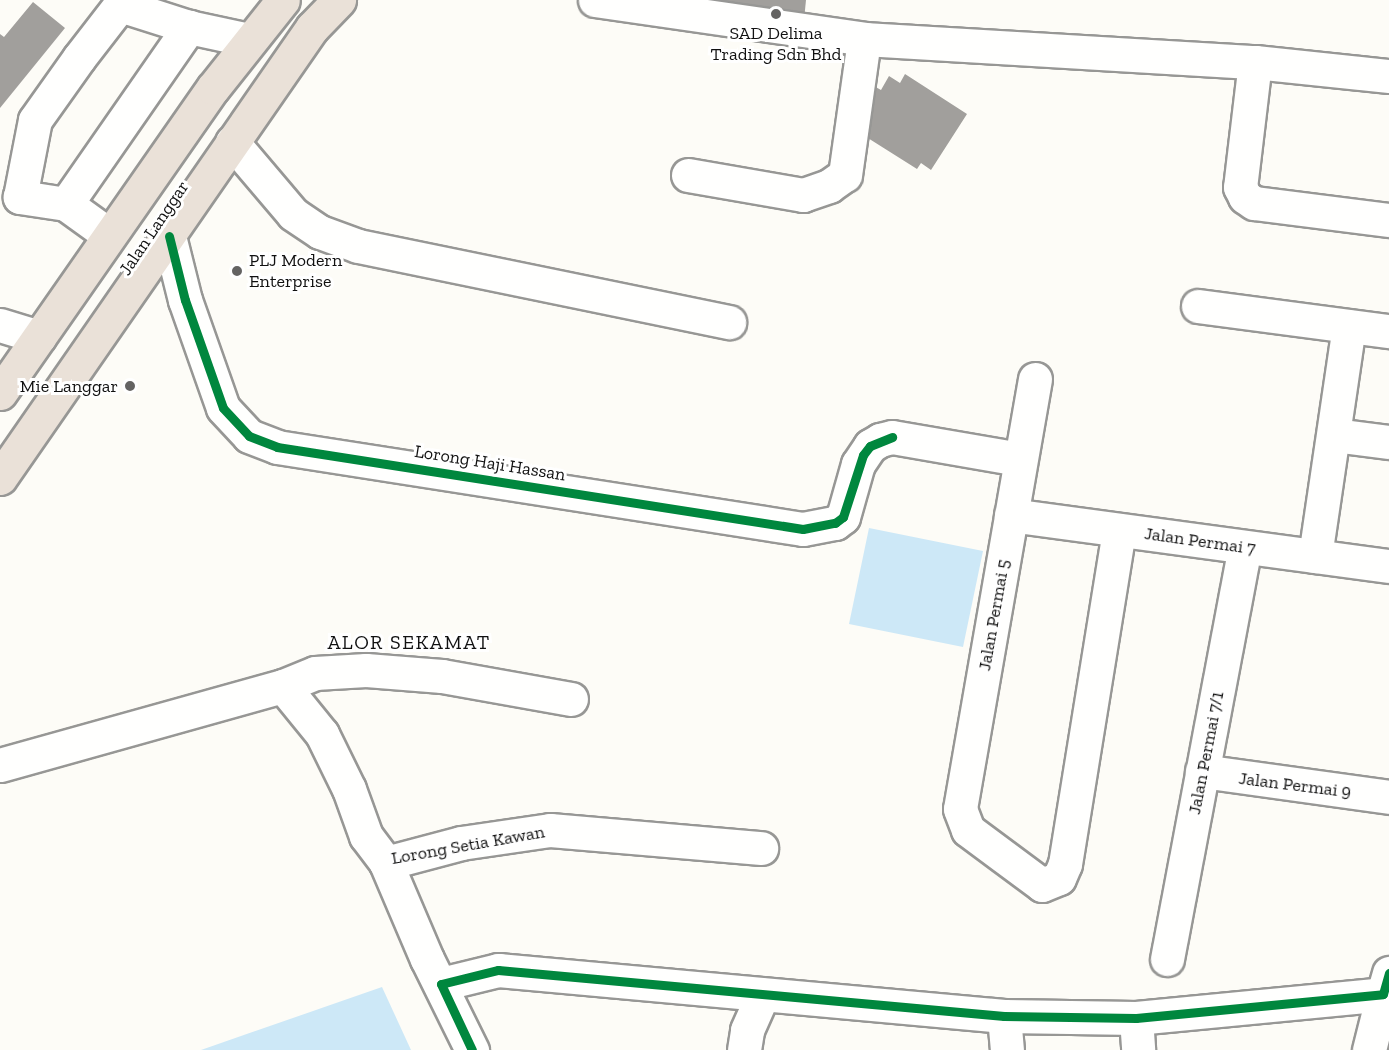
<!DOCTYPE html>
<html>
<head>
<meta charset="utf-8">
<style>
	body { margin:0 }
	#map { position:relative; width:1389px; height:1050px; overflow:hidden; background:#fdfcf7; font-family:"Zilla Slab",serif }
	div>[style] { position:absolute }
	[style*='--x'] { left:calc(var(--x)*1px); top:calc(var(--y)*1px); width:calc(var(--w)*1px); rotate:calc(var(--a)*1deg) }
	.water>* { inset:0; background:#cde8f7 }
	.building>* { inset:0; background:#a19f9c }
	.roads { filter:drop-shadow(2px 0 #979795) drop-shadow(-2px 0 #979795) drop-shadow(0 2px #979795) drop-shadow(0 -2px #979795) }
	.minor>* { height:33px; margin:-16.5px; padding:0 16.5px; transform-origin:16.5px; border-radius:16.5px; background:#fffffe }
	.highway>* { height:33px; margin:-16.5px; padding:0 16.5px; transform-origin:16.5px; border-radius:16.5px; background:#eae1d8 }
	.cycleway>* { height:9px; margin:-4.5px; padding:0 4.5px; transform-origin:4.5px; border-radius:4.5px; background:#00873e }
	.dots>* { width:16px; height:16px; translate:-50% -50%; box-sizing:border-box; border:3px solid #fff; border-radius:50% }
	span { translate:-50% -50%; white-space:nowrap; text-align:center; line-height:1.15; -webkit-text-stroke:6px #fff; paint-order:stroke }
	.poi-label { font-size:18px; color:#111 }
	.left { translate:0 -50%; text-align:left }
	.right { translate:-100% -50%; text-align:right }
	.street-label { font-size:18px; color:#111 }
	.neighbourhood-label { font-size:20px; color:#111; letter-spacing:1.5px }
</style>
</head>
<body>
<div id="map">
	<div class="water">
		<i style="clip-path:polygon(869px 528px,983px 551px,963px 647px,849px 624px)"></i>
		<i style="clip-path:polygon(382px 987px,411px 1050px,201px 1050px)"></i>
	</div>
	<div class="building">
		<i style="clip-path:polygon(657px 0,806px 0,804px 20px)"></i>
		<i style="clip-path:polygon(33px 2px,65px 28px,0 108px,0 34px,4px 37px)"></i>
		<i style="clip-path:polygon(905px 74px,967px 114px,931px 170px,921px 163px,917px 169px,852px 128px,872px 85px,881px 90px,889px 76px,900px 83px)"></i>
	</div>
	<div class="roads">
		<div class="minor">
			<i style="--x:595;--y:0;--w:272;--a:8.2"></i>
			<i style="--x:864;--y:39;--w:392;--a:3.4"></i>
			<i style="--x:1255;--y:62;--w:135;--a:6"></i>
			<i style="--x:1255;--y:62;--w:126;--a:96.8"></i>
			<i style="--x:1240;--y:187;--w:11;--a:63"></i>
			<i style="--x:1245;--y:197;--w:11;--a:34"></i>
			<i style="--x:1254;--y:203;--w:136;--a:7.2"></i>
			<i style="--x:232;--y:142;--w:94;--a:49.7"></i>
			<i style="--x:293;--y:214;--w:32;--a:34"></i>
			<i style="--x:320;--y:232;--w:40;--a:20.2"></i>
			<i style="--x:358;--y:246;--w:379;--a:11.6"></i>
			<i style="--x:688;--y:175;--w:117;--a:9.9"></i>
			<i style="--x:803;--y:195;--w:28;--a:-19"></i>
			<i style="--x:829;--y:186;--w:19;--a:-35"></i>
			<i style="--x:845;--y:175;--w:137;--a:-82"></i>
			<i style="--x:66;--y:204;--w:216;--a:-55.2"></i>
			<i style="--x:109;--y:235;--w:53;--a:-144.2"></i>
			<i style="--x:66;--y:204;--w:47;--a:-171.3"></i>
			<i style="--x:20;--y:197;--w:78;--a:-79"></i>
			<i style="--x:35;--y:120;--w:76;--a:-54.6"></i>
			<i style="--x:79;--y:58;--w:67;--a:-52.3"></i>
			<i style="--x:120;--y:5;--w:72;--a:17.7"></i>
			<i style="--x:189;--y:27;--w:61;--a:12.2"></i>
			<i style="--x:169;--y:236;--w:66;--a:76"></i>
			<i style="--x:185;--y:300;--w:114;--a:70.6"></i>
			<i style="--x:223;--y:408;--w:38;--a:47"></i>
			<i style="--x:249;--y:436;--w:30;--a:21"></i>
			<i style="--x:277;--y:447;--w:532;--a:8.86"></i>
			<i style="--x:803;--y:529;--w:33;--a:-11"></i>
			<i style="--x:835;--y:523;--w:10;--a:-37"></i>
			<i style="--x:843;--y:517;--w:55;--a:-74.2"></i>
			<i style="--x:858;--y:464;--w:22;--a:-56"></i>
			<i style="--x:870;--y:446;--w:12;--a:-31"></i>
			<i style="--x:880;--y:440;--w:12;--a:-14"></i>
			<i style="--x:892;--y:437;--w:130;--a:9.8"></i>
			<i style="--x:1198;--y:306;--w:193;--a:7.5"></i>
			<i style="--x:0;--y:325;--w:41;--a:17.1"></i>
			<i style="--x:1035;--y:379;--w:436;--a:99.9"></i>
			<i style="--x:960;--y:809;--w:22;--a:69"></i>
			<i style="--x:968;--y:830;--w:92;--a:36.6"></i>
			<i style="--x:1042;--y:885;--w:18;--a:-22"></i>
			<i style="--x:1059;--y:878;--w:15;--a:-67"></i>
			<i style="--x:1065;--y:864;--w:338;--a:-80.8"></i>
			<i style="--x:1334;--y:435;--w:55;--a:7.3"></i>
			<i style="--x:1011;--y:515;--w:381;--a:7.7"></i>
			<i style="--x:1315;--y:556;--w:232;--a:-81.6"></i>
			<i style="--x:283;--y:686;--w:35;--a:-22"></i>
			<i style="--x:315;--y:673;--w:51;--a:-3.4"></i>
			<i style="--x:366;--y:670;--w:76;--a:4.5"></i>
			<i style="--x:442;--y:676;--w:131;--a:10.1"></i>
			<i style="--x:0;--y:765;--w:294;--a:-15.6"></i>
			<i style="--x:283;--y:686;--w:62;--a:50.9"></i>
			<i style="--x:322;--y:734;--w:61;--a:63.9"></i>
			<i style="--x:349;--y:789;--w:50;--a:70.1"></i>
			<i style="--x:366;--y:836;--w:34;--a:53"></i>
			<i style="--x:386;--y:863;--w:104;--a:66.9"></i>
			<i style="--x:427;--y:959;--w:102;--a:63.7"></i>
			<i style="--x:1202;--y:771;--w:189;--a:7.9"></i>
			<i style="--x:386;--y:863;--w:78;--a:-14.9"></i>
			<i style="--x:461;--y:843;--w:90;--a:-8.3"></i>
			<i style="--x:550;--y:830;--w:212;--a:4.9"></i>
			<i style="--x:1167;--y:959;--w:419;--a:-79.3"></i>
			<i style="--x:441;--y:984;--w:59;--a:-13.8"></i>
			<i style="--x:498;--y:970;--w:508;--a:5.19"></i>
			<i style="--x:1004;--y:1016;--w:132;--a:0.9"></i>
			<i style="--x:1136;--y:1018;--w:248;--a:-5.5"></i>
			<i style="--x:1383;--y:994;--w:22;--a:-74"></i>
			<i style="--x:1004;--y:1016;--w:34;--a:85"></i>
			<i style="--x:1136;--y:1018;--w:32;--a:86"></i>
			<i style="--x:744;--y:1050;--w:20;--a:-81"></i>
			<i style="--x:747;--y:1030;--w:39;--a:-66"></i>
			<i style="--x:1369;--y:1050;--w:58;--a:-76"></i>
		</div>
		<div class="highway">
			<i style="--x:0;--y:393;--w:372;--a:-55.1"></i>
			<i style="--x:213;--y:88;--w:112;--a:-51.5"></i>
			<i style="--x:0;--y:478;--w:548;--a:-55.27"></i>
			<i style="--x:312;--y:28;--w:39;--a:-46"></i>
		</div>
	</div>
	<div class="cycleway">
		<i style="--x:169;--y:236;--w:66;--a:76"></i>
		<i style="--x:185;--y:300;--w:114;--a:70.6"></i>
		<i style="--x:223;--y:408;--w:38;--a:47"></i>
		<i style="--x:249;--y:436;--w:30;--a:21"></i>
		<i style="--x:277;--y:447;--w:532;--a:8.86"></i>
		<i style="--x:803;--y:529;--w:33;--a:-11"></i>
		<i style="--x:835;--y:523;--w:10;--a:-37"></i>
		<i style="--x:843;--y:517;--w:65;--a:-72.1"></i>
		<i style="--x:863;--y:455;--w:11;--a:-52"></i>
		<i style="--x:870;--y:446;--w:24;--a:-22"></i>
		<i style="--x:472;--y:1050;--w:73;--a:-115.2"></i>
		<i style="--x:441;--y:984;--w:59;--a:-13.8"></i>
		<i style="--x:498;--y:970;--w:508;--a:5.19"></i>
		<i style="--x:1004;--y:1016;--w:132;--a:0.9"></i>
		<i style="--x:1136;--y:1018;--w:248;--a:-5.5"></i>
		<i style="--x:1383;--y:994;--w:22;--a:-74"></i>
	</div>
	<div class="dots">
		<i style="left:776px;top:14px;background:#646362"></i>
		<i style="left:237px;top:271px;background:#646362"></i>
		<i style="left:130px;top:386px;background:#646362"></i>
	</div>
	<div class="poi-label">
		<span style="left:776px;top:44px">SAD Delima<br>Trading Sdn Bhd</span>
		<span class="left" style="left:249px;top:271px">PLJ Modern<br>Enterprise</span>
		<span class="right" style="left:118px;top:386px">Mie Langgar</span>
	</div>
	<div class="street-label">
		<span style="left:154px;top:228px;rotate:-56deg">Jalan Langgar</span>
		<span style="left:490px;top:463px;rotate:9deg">Lorong Haji Hassan</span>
		<span style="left:1200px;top:541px;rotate:8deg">Jalan Permai 7</span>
		<span style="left:994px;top:615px;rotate:-80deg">Jalan Permai 5</span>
		<span style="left:1206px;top:753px;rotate:-79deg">Jalan Permai 7/1</span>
		<span style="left:1295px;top:785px;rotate:7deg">Jalan Permai 9</span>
		<span style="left:468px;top:845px;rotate:-10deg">Lorong Setia Kawan</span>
	</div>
	<div class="neighbourhood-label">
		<span style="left:409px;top:642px">ALOR SEKAMAT</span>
	</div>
</div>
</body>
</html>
